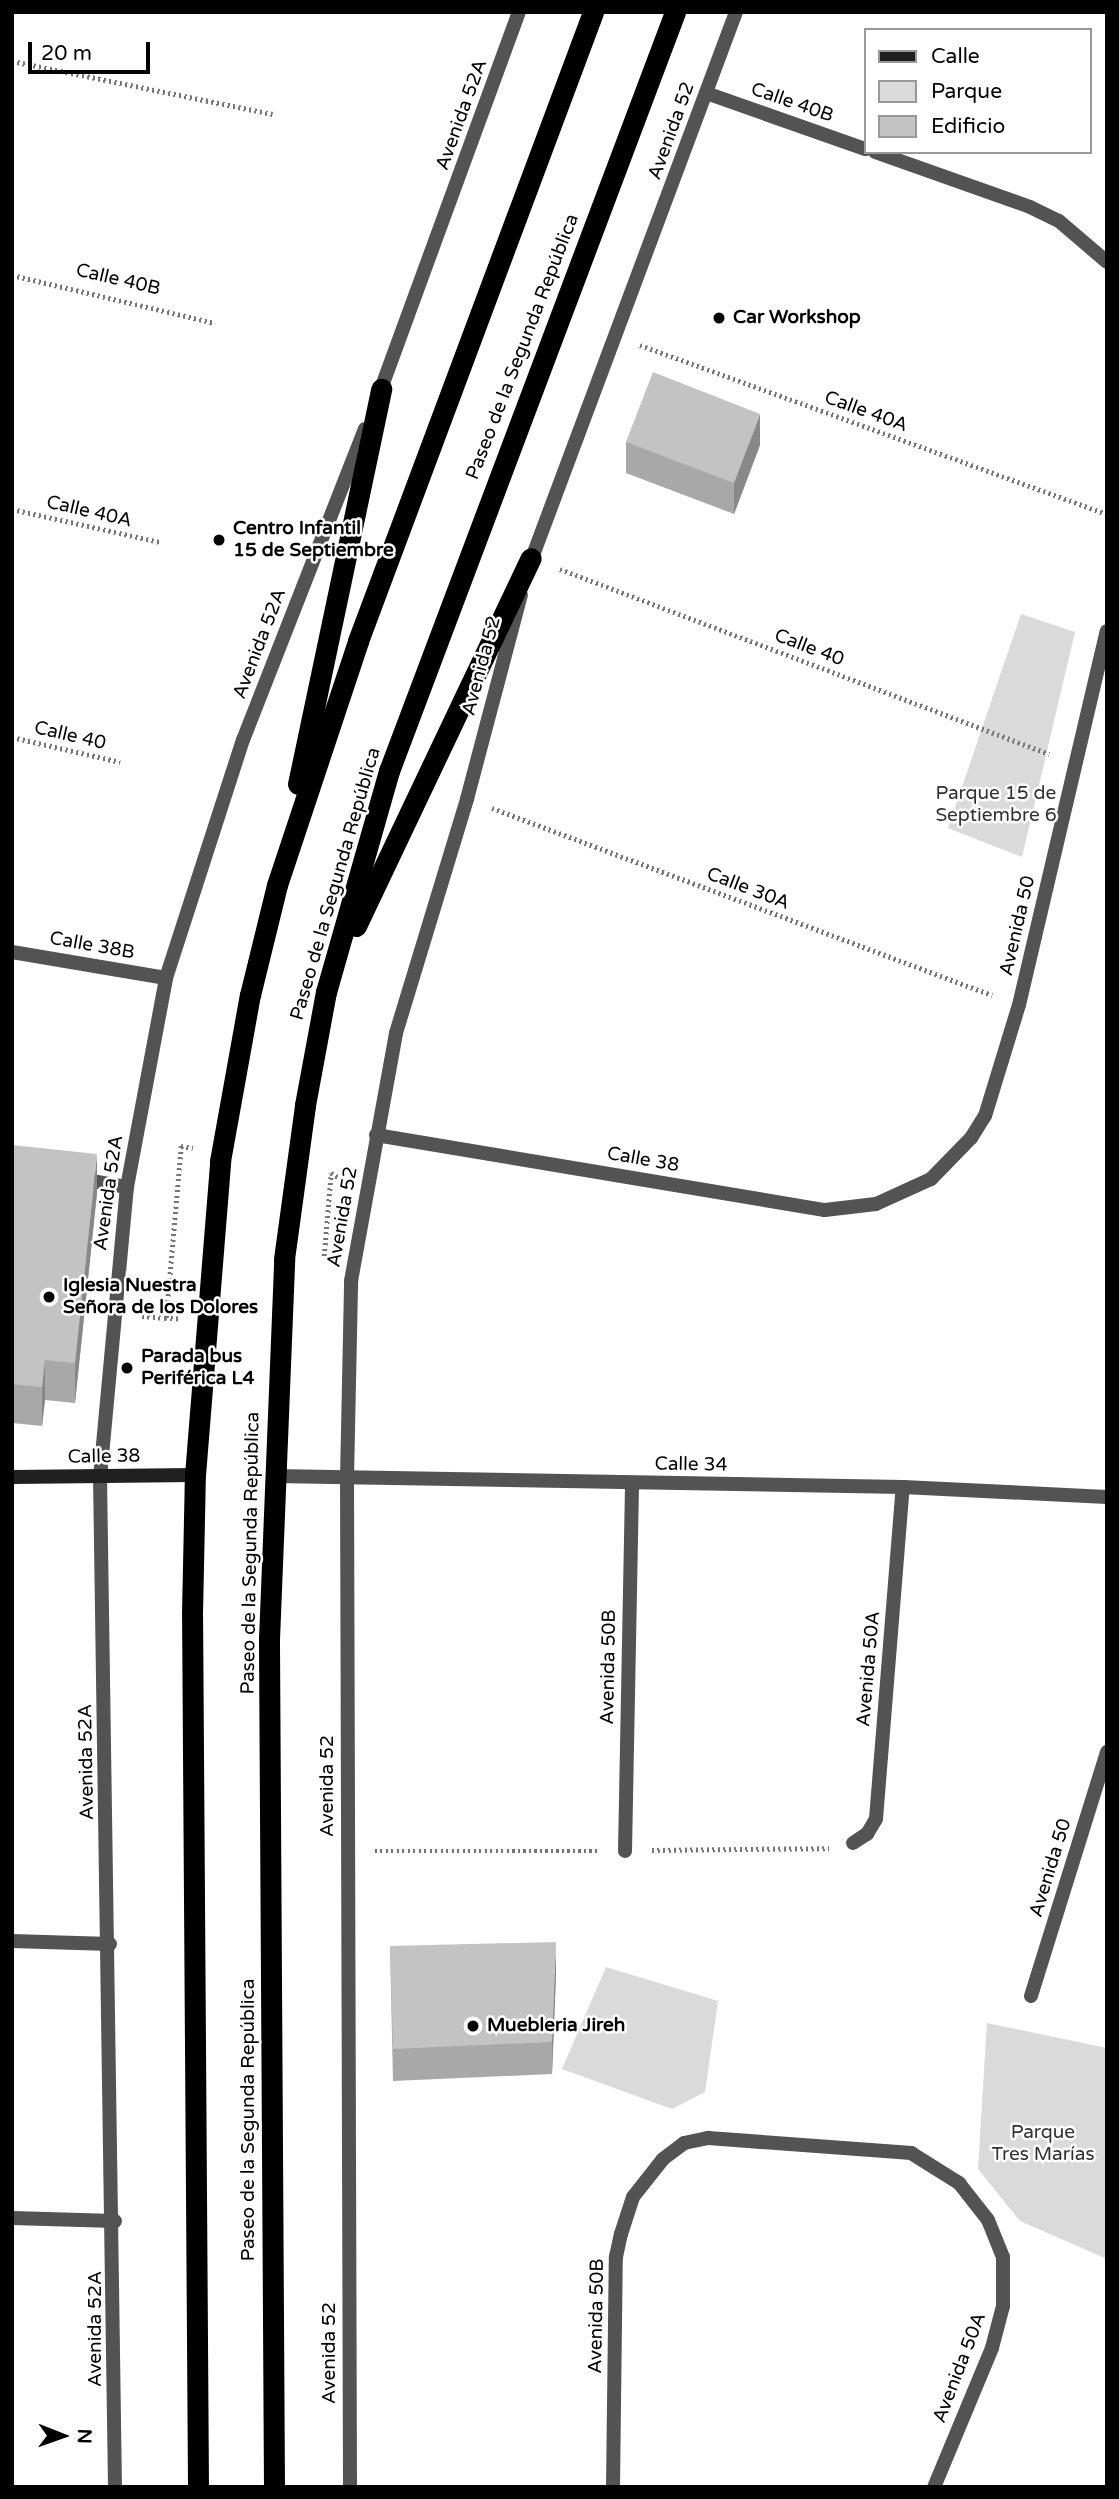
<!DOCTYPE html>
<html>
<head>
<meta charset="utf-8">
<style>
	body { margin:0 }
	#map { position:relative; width:1119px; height:2499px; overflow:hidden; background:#fff; font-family:"Varela Round",sans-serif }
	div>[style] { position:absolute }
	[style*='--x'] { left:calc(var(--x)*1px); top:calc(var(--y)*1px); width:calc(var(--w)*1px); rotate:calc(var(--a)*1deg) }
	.green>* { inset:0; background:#dadada }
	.path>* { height:4.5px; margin-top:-2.25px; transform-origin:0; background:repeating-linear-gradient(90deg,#757575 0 2px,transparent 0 5.5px) }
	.lane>* { height:14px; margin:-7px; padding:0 7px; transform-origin:7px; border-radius:7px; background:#535353 }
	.street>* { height:14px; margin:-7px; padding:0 7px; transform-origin:7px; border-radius:7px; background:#535353 }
	.secondary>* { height:14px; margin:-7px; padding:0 7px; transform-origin:7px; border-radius:7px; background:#202020 }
	.highway>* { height:21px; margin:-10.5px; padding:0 10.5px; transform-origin:10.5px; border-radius:10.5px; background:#000 }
	.wall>* { inset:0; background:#a8a8a8 }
	.shaded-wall>* { inset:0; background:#888 }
	.building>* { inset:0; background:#c3c3c3 }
	.dots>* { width:19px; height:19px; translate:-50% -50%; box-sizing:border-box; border:4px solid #fff; border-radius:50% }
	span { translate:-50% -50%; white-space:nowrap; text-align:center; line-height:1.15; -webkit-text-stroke:5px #fff; paint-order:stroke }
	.street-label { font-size:19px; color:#000 }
	.poi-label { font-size:19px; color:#000; font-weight:700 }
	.left { translate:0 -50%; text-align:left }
	.park-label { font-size:19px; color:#313131 }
	.frame { position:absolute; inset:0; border:14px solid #000; pointer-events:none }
	.legend { position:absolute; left:864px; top:28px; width:228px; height:126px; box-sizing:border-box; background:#fff; border:2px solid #999; margin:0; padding:9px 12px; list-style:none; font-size:21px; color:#000 }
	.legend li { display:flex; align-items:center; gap:14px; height:35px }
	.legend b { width:35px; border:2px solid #999 }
	.north { position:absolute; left:28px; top:2401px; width:70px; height:70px; -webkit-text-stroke:5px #fff; paint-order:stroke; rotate:91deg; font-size:19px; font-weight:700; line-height:28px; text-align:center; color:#000 }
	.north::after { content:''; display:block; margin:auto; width:24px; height:32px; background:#000; clip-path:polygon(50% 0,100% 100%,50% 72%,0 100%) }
	.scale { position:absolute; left:28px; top:42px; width:122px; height:32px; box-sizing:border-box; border:4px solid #000; border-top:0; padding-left:9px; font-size:21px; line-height:24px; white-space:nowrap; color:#000; -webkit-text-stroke:5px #fff; paint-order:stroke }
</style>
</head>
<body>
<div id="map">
	<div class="green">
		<i style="clip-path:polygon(1021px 614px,1075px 632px,1022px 857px,948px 828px)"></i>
		<i style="clip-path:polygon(606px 1967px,718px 2001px,705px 2092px,672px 2109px,562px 2069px)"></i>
		<i style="clip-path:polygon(987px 2023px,1107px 2048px,1107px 2259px,1020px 2221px,978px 2169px)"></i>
	</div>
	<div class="path">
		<i style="--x:12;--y:61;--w:266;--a:11.5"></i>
		<i style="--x:12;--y:275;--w:209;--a:13.3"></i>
		<i style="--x:640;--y:345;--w:497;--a:19.9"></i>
		<i style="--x:12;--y:509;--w:152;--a:12.6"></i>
		<i style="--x:560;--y:569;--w:523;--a:20.72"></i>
		<i style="--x:12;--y:737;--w:111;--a:13"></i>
		<i style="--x:492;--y:808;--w:534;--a:20.51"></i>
		<i style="--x:324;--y:1256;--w:83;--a:-85.2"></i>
		<i style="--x:331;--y:1173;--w:10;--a:29"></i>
		<i style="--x:142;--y:1316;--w:24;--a:5"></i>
		<i style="--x:178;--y:1319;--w:12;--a:-175"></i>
		<i style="--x:166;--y:1318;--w:173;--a:-85"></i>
		<i style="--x:181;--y:1146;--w:12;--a:9"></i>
		<i style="--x:652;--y:1850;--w:177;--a:-0.6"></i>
		<i style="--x:375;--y:1851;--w:223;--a:0"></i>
	</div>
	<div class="lane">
		<i style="--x:80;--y:1179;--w:48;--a:9.7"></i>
	</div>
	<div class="street">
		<i style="--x:706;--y:93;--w:169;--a:19.4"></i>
		<i style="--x:875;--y:152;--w:164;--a:19.5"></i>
		<i style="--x:1030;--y:207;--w:32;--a:26"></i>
		<i style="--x:1059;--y:221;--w:63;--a:40.5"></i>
		<i style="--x:378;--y:397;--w:410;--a:-69.9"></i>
		<i style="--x:529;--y:566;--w:591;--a:-69.51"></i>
		<i style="--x:12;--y:952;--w:156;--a:9.6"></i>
		<i style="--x:376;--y:1135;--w:455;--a:9.5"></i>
		<i style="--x:825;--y:1210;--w:51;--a:-6.7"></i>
		<i style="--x:876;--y:1204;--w:60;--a:-24.4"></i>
		<i style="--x:931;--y:1179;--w:57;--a:-45.7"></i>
		<i style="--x:971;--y:1138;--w:26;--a:-58"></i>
		<i style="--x:985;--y:1116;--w:116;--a:-73"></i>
		<i style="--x:1019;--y:1005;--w:384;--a:-76.8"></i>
		<i style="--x:274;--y:1476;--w:629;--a:1"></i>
		<i style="--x:903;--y:1487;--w:204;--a:2.8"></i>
		<i style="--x:853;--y:1843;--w:17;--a:-33"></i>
		<i style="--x:867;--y:1834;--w:17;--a:-59"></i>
		<i style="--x:876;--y:1819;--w:333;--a:-85.4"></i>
		<i style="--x:625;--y:1851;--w:368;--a:-88.9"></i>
		<i style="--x:12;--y:1941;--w:98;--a:1.8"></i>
		<i style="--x:1031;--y:1996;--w:256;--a:-72.7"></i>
		<i style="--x:12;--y:2218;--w:103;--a:1.7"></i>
		<i style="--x:115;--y:2487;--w:1010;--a:-90.85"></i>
		<i style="--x:100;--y:1477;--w:291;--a:-84.7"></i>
		<i style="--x:127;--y:1187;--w:213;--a:-79.4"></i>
		<i style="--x:166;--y:978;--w:250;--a:-72.1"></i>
		<i style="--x:243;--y:740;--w:334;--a:-68.6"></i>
		<i style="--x:350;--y:2487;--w:1009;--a:-90.17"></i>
		<i style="--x:347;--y:1478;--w:197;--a:-88.8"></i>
		<i style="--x:351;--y:1281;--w:252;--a:-79.7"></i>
		<i style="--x:396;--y:1033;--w:245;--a:-73.1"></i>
		<i style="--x:467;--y:799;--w:211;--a:-75.2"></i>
		<i style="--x:613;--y:2487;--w:230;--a:-89.3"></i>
		<i style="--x:616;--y:2257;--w:24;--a:-78"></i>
		<i style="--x:621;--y:2234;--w:39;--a:-72"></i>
		<i style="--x:633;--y:2197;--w:48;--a:-51.7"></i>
		<i style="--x:663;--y:2159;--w:26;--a:-37"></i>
		<i style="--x:684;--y:2143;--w:25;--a:-12"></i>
		<i style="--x:708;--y:2138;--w:204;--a:4.2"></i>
		<i style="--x:911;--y:2153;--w:57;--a:32"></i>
		<i style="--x:959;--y:2183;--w:47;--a:51.9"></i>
		<i style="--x:988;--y:2220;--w:40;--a:68"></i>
		<i style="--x:1003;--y:2257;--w:49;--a:90"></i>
		<i style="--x:1003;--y:2306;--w:43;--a:104.7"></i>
		<i style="--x:992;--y:2348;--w:151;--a:112.6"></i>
	</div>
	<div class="secondary">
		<i style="--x:12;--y:1477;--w:183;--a:-0.6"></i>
	</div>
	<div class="highway">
		<i style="--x:298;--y:784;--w:404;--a:-78.1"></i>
		<i style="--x:356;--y:926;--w:407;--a:-64.6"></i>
		<i style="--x:198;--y:2487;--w:873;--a:-90.39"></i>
		<i style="--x:192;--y:1614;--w:139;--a:-88.8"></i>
		<i style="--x:195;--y:1475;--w:315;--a:-85.4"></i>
		<i style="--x:220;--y:1161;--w:169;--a:-79.8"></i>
		<i style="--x:250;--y:995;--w:113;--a:-76.2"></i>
		<i style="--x:277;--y:885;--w:257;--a:-71.6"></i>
		<i style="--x:358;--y:641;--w:671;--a:-69.51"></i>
		<i style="--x:274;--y:2487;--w:848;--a:-90.34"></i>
		<i style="--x:269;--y:1639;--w:380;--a:-87.7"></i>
		<i style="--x:284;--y:1259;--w:155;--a:-82.2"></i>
		<i style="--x:305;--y:1105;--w:115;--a:-79.5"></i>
		<i style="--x:326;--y:992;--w:230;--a:-74.1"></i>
		<i style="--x:389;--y:771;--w:811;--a:-69.35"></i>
	</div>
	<div class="wall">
		<i style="clip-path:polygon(626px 442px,760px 445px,734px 514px,626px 473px)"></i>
		<i style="clip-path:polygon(12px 1145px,97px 1193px,75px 1403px,45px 1400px,42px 1426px,12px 1423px)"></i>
		<i style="clip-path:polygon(390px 1946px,556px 1974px,552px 2074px,393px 2081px)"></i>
	</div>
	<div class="shaded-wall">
		<i style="clip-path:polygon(760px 414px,760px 445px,734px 514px,734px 483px)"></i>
		<i style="clip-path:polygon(97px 1154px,97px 1193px,75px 1403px,75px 1363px)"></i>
		<i style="clip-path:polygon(45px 1360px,45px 1400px,42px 1426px,42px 1387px)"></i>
		<i style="clip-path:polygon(556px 1942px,556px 1974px,552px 2074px,552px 2042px)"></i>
	</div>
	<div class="building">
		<i style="clip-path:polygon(653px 372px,760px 414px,734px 483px,626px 442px)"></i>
		<i style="clip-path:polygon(12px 1145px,97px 1154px,75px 1363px,45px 1360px,42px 1387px,12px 1384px)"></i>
		<i style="clip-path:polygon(556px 1942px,552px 2042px,393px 2049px,390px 1946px)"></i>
	</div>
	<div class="dots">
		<i style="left:719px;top:318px;background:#000"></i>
		<i style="left:219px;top:540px;background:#000"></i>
		<i style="left:49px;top:1297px;background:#000"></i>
		<i style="left:127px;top:1368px;background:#000"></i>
		<i style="left:473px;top:2026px;background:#000"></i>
	</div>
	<div class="street-label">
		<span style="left:792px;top:103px;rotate:19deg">Calle 40B</span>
		<span style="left:462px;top:115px;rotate:-70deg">Avenida 52A</span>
		<span style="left:672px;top:131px;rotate:-70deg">Avenida 52</span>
		<span style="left:118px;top:280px;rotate:13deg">Calle 40B</span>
		<span style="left:523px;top:347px;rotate:-69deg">Paseo de la Segunda República</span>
		<span style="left:866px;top:412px;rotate:20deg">Calle 40A</span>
		<span style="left:89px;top:512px;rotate:13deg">Calle 40A</span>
		<span style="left:260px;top:644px;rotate:-69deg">Avenida 52A</span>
		<span style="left:809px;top:648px;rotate:21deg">Calle 40</span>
		<span style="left:482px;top:666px;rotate:-75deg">Avenida 52</span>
		<span style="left:70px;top:736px;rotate:13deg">Calle 40</span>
		<span style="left:336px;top:884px;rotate:-74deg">Paseo de la Segunda República</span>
		<span style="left:748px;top:889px;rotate:21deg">Calle 30A</span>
		<span style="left:1018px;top:926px;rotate:-77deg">Avenida 50</span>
		<span style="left:92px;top:946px;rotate:10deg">Calle 38B</span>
		<span style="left:643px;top:1160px;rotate:10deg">Calle 38</span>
		<span style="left:109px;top:1193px;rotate:-82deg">Avenida 52A</span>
		<span style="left:343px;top:1217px;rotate:-80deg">Avenida 52</span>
		<span style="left:104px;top:1457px;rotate:-1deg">Calle 38</span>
		<span style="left:691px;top:1465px;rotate:1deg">Calle 34</span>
		<span style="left:251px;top:1553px;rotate:-89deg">Paseo de la Segunda República</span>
		<span style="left:609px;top:1667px;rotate:-89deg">Avenida 50B</span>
		<span style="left:869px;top:1669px;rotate:-85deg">Avenida 50A</span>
		<span style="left:87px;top:1762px;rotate:-91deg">Avenida 52A</span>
		<span style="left:328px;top:1786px;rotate:-90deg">Avenida 52</span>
		<span style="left:1051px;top:1868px;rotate:-73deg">Avenida 50</span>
		<span style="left:249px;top:2120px;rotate:-90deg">Paseo de la Segunda República</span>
		<span style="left:597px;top:2316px;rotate:-89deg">Avenida 50B</span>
		<span style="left:96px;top:2329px;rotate:-90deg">Avenida 52A</span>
		<span style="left:330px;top:2353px;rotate:-90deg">Avenida 52</span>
		<span style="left:960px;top:2368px;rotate:-69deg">Avenida 50A</span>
	</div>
	<div class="poi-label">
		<span class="left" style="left:733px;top:318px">Car Workshop</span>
		<span class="left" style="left:233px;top:540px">Centro Infantil<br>15 de Septiembre</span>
		<span class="left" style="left:63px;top:1297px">Iglesia Nuestra<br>Señora de los Dolores</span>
		<span class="left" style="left:141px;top:1368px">Parada bus<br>Periférica L4</span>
		<span class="left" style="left:487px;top:2026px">Muebleria Jireh</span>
	</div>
	<div class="park-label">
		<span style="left:996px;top:805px">Parque 15 de<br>Septiembre 6</span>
		<span style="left:1043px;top:2144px">Parque<br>Tres Marías</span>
	</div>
	<div class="frame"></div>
	<ul class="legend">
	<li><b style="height:9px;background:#202020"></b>Calle</li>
	<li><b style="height:19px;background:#dadada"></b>Parque</li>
	<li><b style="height:19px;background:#c3c3c3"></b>Edificio</li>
	</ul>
	<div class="north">N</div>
	<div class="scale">20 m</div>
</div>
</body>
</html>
